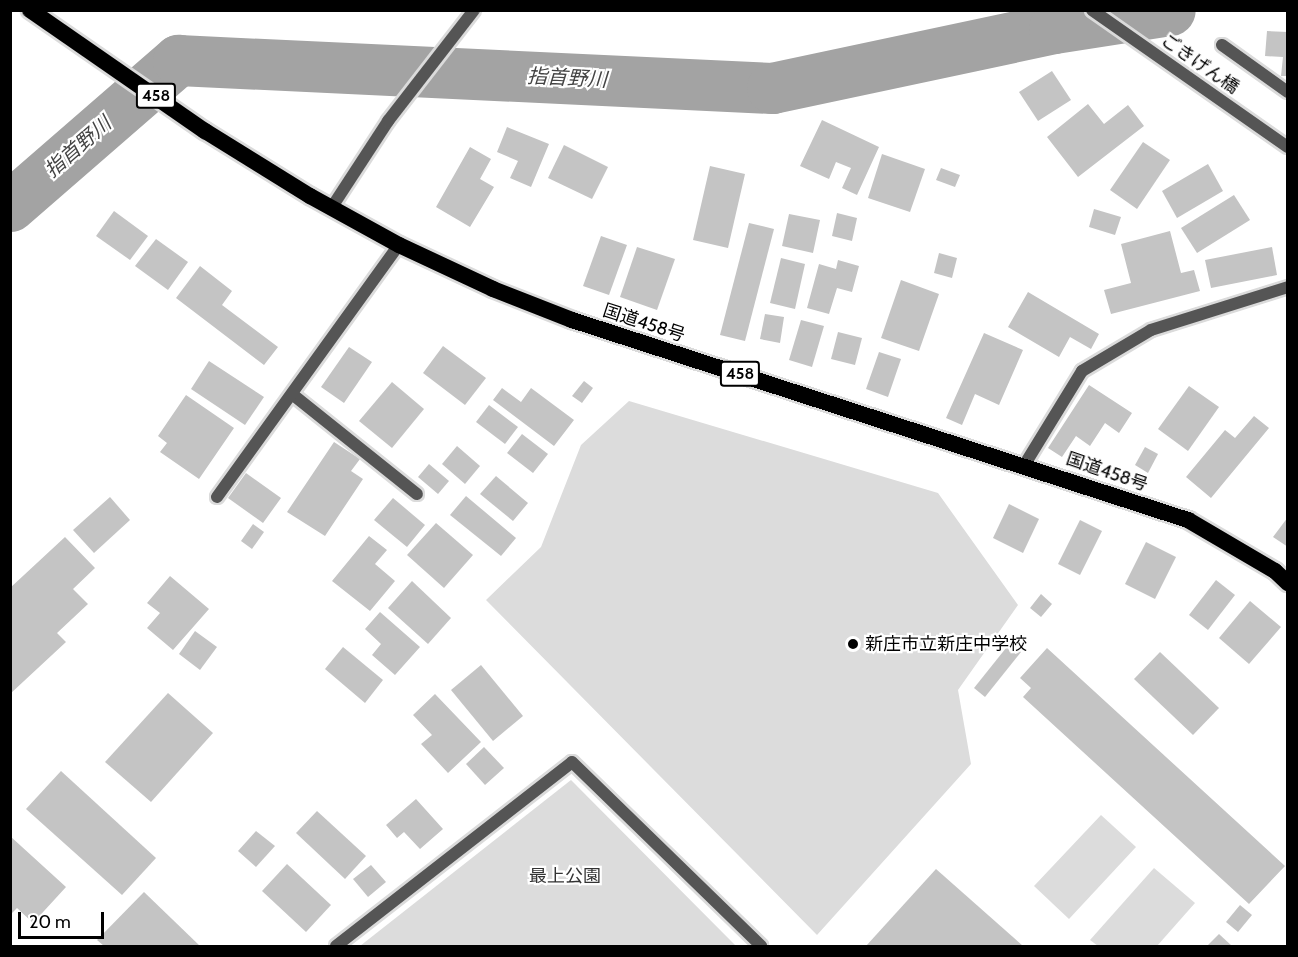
<!DOCTYPE html>
<html>
<head>
<meta charset="utf-8">
<style>
	body { margin:0 }
	#map { position:relative; width:1298px; height:957px; overflow:hidden; background:#fff; font-family:Cabin,"Noto Sans JP",sans-serif }
	div>[style] { position:absolute }
	[style*='--x'] { left:calc(var(--x)*1px); top:calc(var(--y)*1px); width:calc(var(--w)*1px); rotate:calc(var(--a)*1deg) }
	.green>* { inset:0; background:#dcdcdc }
	.river>* { height:51px; margin:-25.5px; padding:0 25.5px; transform-origin:25.5px; border-radius:25.5px; background:#a3a3a3 }
	.building>* { inset:0; background:#c4c4c4 }
	.roads { filter:drop-shadow(2px 0 #dbdbdb) drop-shadow(-2px 0 #dbdbdb) drop-shadow(0 2px #dbdbdb) drop-shadow(0 -2px #dbdbdb) }
	.service>* { height:12px; margin:-6px; padding:0 6px; transform-origin:6px; border-radius:6px; background:#555 }
	.minor>* { height:12px; margin:-6px; padding:0 6px; transform-origin:6px; border-radius:6px; background:#555 }
	.tertiary>* { height:12px; margin:-6px; padding:0 6px; transform-origin:6px; border-radius:6px; background:#555 }
	.trunk>* { height:16px; margin:-8px; padding:0 8px; transform-origin:8px; border-radius:8px; background:#000 }
	.dots>* { width:16px; height:16px; translate:-50% -50%; box-sizing:border-box; border:3px solid #fff; border-radius:50% }
	span { translate:-50% -50%; white-space:nowrap; text-align:center; line-height:1.15; -webkit-text-stroke:4.5px #fff; paint-order:stroke }
	.shield-label span { padding:2px 4px; background:#fff; border:2px solid; border-radius:4px; -webkit-text-stroke-width:0 }
	.shield-label { font-size:16px; color:#000; font-weight:700 }
	.street-label { font-size:18px; color:#000 }
	.poi-label { font-size:18px; color:#000 }
	.left { translate:0 -50%; text-align:left }
	.park-label { font-size:18px; color:#333 }
	.water-label { font-size:20px; color:#444; font-style:italic }
	.frame { position:absolute; inset:0; border:12px solid #000; pointer-events:none }
	.scale { position:absolute; left:18px; top:912px; width:86px; height:27px; box-sizing:border-box; border:3px solid #000; border-top:0; padding-left:8px; font-size:18px; line-height:21px; white-space:nowrap; color:#000; -webkit-text-stroke:4px #fff; paint-order:stroke }
</style>
</head>
<body>
<div id="map">
	<div class="green">
		<i style="clip-path:polygon(629px 401px,938px 493px,1018px 605px,958px 690px,971px 764px,817px 935px,486px 600px,541px 547px,581px 445px)"></i>
		<i style="clip-path:polygon(571px 780px,736px 946px,360px 946px)"></i>
		<i style="clip-path:polygon(1101px 815px,1136px 847px,1069px 919px,1034px 886px)"></i>
		<i style="clip-path:polygon(1154px 868px,1195px 903px,1157px 946px,1098px 946px,1090px 940px)"></i>
	</div>
	<div class="river">
		<i style="--x:10;--y:206;--w:223;--a:-41"></i>
		<i style="--x:178;--y:60;--w:595;--a:2.7"></i>
		<i style="--x:772;--y:88;--w:288;--a:-12"></i>
		<i style="--x:1054;--y:28;--w:117;--a:-8.8"></i>
	</div>
	<div class="building">
		<i style="clip-path:polygon(1267px 31px,1288px 32px,1288px 76px,1281px 76px,1283px 57px,1265px 56px)"></i>
		<i style="clip-path:polygon(1052px 71px,1071px 100px,1038px 121px,1019px 92px)"></i>
		<i style="clip-path:polygon(1088px 104px,1104px 124px,1128px 105px,1144px 126px,1078px 177px,1047px 137px)"></i>
		<i style="clip-path:polygon(822px 120px,879px 147px,857px 195px,842px 188px,851px 168px,836px 162px,829px 179px,800px 166px)"></i>
		<i style="clip-path:polygon(507px 127px,549px 144px,531px 187px,510px 178px,518px 161px,497px 152px)"></i>
		<i style="clip-path:polygon(1143px 142px,1170px 160px,1137px 209px,1110px 190px)"></i>
		<i style="clip-path:polygon(564px 145px,608px 167px,592px 199px,548px 178px)"></i>
		<i style="clip-path:polygon(470px 147px,491px 159px,480px 179px,494px 187px,470px 227px,436px 207px)"></i>
		<i style="clip-path:polygon(882px 154px,925px 169px,910px 212px,868px 198px)"></i>
		<i style="clip-path:polygon(1208px 164px,1223px 191px,1177px 218px,1162px 191px)"></i>
		<i style="clip-path:polygon(710px 166px,745px 174px,728px 248px,693px 240px)"></i>
		<i style="clip-path:polygon(941px 168px,960px 175px,955px 187px,936px 180px)"></i>
		<i style="clip-path:polygon(1234px 195px,1250px 220px,1197px 253px,1181px 228px)"></i>
		<i style="clip-path:polygon(1094px 209px,1121px 217px,1115px 235px,1089px 227px)"></i>
		<i style="clip-path:polygon(114px 211px,148px 236px,130px 260px,96px 236px)"></i>
		<i style="clip-path:polygon(837px 213px,857px 218px,852px 241px,832px 236px)"></i>
		<i style="clip-path:polygon(789px 214px,820px 220px,813px 253px,782px 246px)"></i>
		<i style="clip-path:polygon(749px 223px,774px 229px,745px 341px,720px 335px)"></i>
		<i style="clip-path:polygon(1170px 231px,1181px 273px,1194px 270px,1200px 291px,1111px 314px,1104px 290px,1131px 283px,1121px 244px)"></i>
		<i style="clip-path:polygon(601px 236px,627px 245px,609px 295px,583px 286px)"></i>
		<i style="clip-path:polygon(156px 239px,188px 262px,168px 290px,135px 266px)"></i>
		<i style="clip-path:polygon(637px 247px,675px 259px,657px 310px,620px 297px)"></i>
		<i style="clip-path:polygon(1272px 247px,1277px 275px,1211px 288px,1205px 260px)"></i>
		<i style="clip-path:polygon(939px 253px,957px 258px,952px 278px,934px 273px)"></i>
		<i style="clip-path:polygon(781px 258px,805px 264px,795px 309px,770px 303px)"></i>
		<i style="clip-path:polygon(838px 260px,859px 266px,852px 292px,837px 288px,829px 314px,807px 308px,819px 264px,836px 269px)"></i>
		<i style="clip-path:polygon(200px 266px,232px 291px,222px 305px,278px 347px,264px 365px,176px 298px)"></i>
		<i style="clip-path:polygon(901px 280px,939px 294px,919px 351px,881px 338px)"></i>
		<i style="clip-path:polygon(1028px 292px,1099px 334px,1091px 349px,1070px 337px,1059px 357px,1008px 327px)"></i>
		<i style="clip-path:polygon(765px 314px,784px 317px,780px 343px,760px 339px)"></i>
		<i style="clip-path:polygon(801px 320px,824px 326px,812px 367px,789px 360px)"></i>
		<i style="clip-path:polygon(838px 332px,862px 338px,855px 365px,831px 359px)"></i>
		<i style="clip-path:polygon(984px 333px,1023px 350px,999px 405px,975px 394px,962px 425px,946px 418px)"></i>
		<i style="clip-path:polygon(443px 346px,486px 378px,465px 405px,423px 373px)"></i>
		<i style="clip-path:polygon(349px 347px,372px 362px,344px 403px,321px 387px)"></i>
		<i style="clip-path:polygon(879px 352px,901px 359px,888px 397px,866px 389px)"></i>
		<i style="clip-path:polygon(209px 361px,264px 397px,245px 425px,191px 389px)"></i>
		<i style="clip-path:polygon(584px 381px,593px 388px,582px 403px,572px 396px)"></i>
		<i style="clip-path:polygon(392px 382px,424px 409px,392px 448px,359px 421px)"></i>
		<i style="clip-path:polygon(1089px 385px,1132px 413px,1119px 433px,1105px 423px,1090px 446px,1076px 436px,1062px 457px,1048px 448px)"></i>
		<i style="clip-path:polygon(1189px 386px,1219px 407px,1188px 451px,1158px 429px)"></i>
		<i style="clip-path:polygon(502px 388px,521px 402px,531px 388px,574px 420px,554px 446px,493px 400px)"></i>
		<i style="clip-path:polygon(186px 395px,234px 428px,199px 479px,160px 452px,167px 443px,158px 436px)"></i>
		<i style="clip-path:polygon(489px 405px,518px 427px,505px 444px,476px 422px)"></i>
		<i style="clip-path:polygon(1254px 416px,1269px 428px,1211px 498px,1186px 477px,1225px 430px,1235px 438px)"></i>
		<i style="clip-path:polygon(522px 434px,548px 454px,533px 473px,507px 453px)"></i>
		<i style="clip-path:polygon(334px 442px,360px 459px,351px 471px,363px 479px,325px 536px,287px 512px)"></i>
		<i style="clip-path:polygon(457px 446px,480px 466px,465px 484px,442px 464px)"></i>
		<i style="clip-path:polygon(1145px 447px,1158px 454px,1148px 473px,1135px 465px)"></i>
		<i style="clip-path:polygon(429px 464px,449px 481px,438px 494px,418px 477px)"></i>
		<i style="clip-path:polygon(246px 473px,281px 498px,263px 523px,228px 498px)"></i>
		<i style="clip-path:polygon(496px 476px,528px 503px,513px 521px,480px 494px)"></i>
		<i style="clip-path:polygon(466px 496px,516px 538px,501px 556px,450px 515px)"></i>
		<i style="clip-path:polygon(110px 497px,130px 520px,94px 553px,73px 530px)"></i>
		<i style="clip-path:polygon(393px 498px,425px 525px,407px 547px,374px 520px)"></i>
		<i style="clip-path:polygon(1009px 504px,1039px 519px,1023px 553px,993px 538px)"></i>
		<i style="clip-path:polygon(1288px 517px,1288px 547px,1273px 537px)"></i>
		<i style="clip-path:polygon(1080px 520px,1102px 531px,1080px 575px,1058px 564px)"></i>
		<i style="clip-path:polygon(436px 523px,473px 555px,444px 588px,407px 555px)"></i>
		<i style="clip-path:polygon(253px 524px,264px 532px,252px 549px,241px 541px)"></i>
		<i style="clip-path:polygon(369px 536px,387px 550px,375px 564px,395px 581px,370px 611px,332px 581px)"></i>
		<i style="clip-path:polygon(65px 537px,95px 568px,73px 589px,88px 604px,57px 633px,66px 642px,10px 694px,10px 588px)"></i>
		<i style="clip-path:polygon(1146px 542px,1176px 557px,1155px 599px,1125px 584px)"></i>
		<i style="clip-path:polygon(170px 576px,209px 609px,173px 650px,147px 628px,160px 613px,147px 603px)"></i>
		<i style="clip-path:polygon(1216px 580px,1235px 595px,1208px 630px,1189px 615px)"></i>
		<i style="clip-path:polygon(412px 581px,451px 618px,428px 644px,388px 608px)"></i>
		<i style="clip-path:polygon(1041px 594px,1052px 604px,1041px 617px,1030px 608px)"></i>
		<i style="clip-path:polygon(1250px 601px,1281px 627px,1249px 664px,1219px 638px)"></i>
		<i style="clip-path:polygon(380px 612px,420px 647px,395px 675px,372px 655px,381px 644px,365px 629px)"></i>
		<i style="clip-path:polygon(195px 631px,217px 647px,200px 670px,179px 654px)"></i>
		<i style="clip-path:polygon(1010px 643px,1021px 652px,985px 697px,974px 688px)"></i>
		<i style="clip-path:polygon(343px 647px,383px 680px,365px 703px,325px 669px)"></i>
		<i style="clip-path:polygon(1047px 648px,1285px 866px,1249px 904px,1023px 697px,1031px 688px,1020px 678px)"></i>
		<i style="clip-path:polygon(1160px 652px,1219px 708px,1193px 735px,1134px 679px)"></i>
		<i style="clip-path:polygon(481px 665px,523px 716px,493px 741px,451px 690px)"></i>
		<i style="clip-path:polygon(168px 693px,213px 733px,151px 802px,105px 762px)"></i>
		<i style="clip-path:polygon(435px 694px,481px 742px,448px 773px,421px 744px,432px 735px,413px 715px)"></i>
		<i style="clip-path:polygon(484px 747px,504px 768px,485px 785px,466px 764px)"></i>
		<i style="clip-path:polygon(61px 771px,156px 858px,122px 895px,26px 809px)"></i>
		<i style="clip-path:polygon(416px 799px,443px 829px,420px 849px,404px 832px,397px 838px,386px 825px)"></i>
		<i style="clip-path:polygon(317px 811px,366px 856px,345px 879px,296px 833px)"></i>
		<i style="clip-path:polygon(256px 831px,275px 846px,256px 867px,238px 851px)"></i>
		<i style="clip-path:polygon(10px 836px,66px 887px,33px 923px,17px 908px,10px 915px)"></i>
		<i style="clip-path:polygon(287px 864px,331px 905px,306px 932px,262px 891px)"></i>
		<i style="clip-path:polygon(371px 865px,386px 882px,368px 897px,353px 879px)"></i>
		<i style="clip-path:polygon(936px 869px,1023px 946px,866px 946px)"></i>
		<i style="clip-path:polygon(144px 892px,200px 946px,104px 946px,97px 940px)"></i>
		<i style="clip-path:polygon(1240px 905px,1252px 915px,1238px 932px,1226px 922px)"></i>
		<i style="clip-path:polygon(1219px 934px,1232px 946px,1207px 946px)"></i>
	</div>
	<div class="roads">
		<div class="service">
			<i style="--x:1222;--y:45;--w:81;--a:35.5"></i>
		</div>
		<div class="minor">
			<i style="--x:1092;--y:10;--w:239;--a:35"></i>
			<i style="--x:292;--y:394;--w:160;--a:38.7"></i>
			<i style="--x:1025;--y:464;--w:109;--a:-58.5"></i>
			<i style="--x:1082;--y:371;--w:80;--a:-30.7"></i>
			<i style="--x:1151;--y:330;--w:144;--a:-17.4"></i>
			<i style="--x:217;--y:497;--w:311;--a:-54.2"></i>
			<i style="--x:336;--y:946;--w:299;--a:-37.9"></i>
			<i style="--x:572;--y:762;--w:264;--a:44.2"></i>
		</div>
		<div class="tertiary">
			<i style="--x:332;--y:207;--w:103;--a:-56.9"></i>
			<i style="--x:388;--y:121;--w:140;--a:-52.2"></i>
		</div>
		<div class="trunk">
			<i style="--x:30;--y:10;--w:213;--a:34.7"></i>
			<i style="--x:205;--y:131;--w:123;--a:31.8"></i>
			<i style="--x:310;--y:196;--w:102;--a:28.8"></i>
			<i style="--x:399;--y:245;--w:104;--a:25.1"></i>
			<i style="--x:493;--y:289;--w:85;--a:21.4"></i>
			<i style="--x:572;--y:320;--w:648;--a:17.99"></i>
			<i style="--x:1188;--y:520;--w:101;--a:30.4"></i>
			<i style="--x:1275;--y:571;--w:18;--a:43"></i>
		</div>
	</div>
	<div class="dots">
		<i style="left:853px;top:644px;background:#000"></i>
	</div>
	<div class="shield-label">
		<span style="left:156px;top:96px">458</span>
		<span style="left:740px;top:374px">458</span>
	</div>
	<div class="street-label">
		<span style="left:1200px;top:64px;rotate:35deg">ごきげん橋</span>
		<span style="left:644px;top:323px;rotate:18deg">国道458号</span>
		<span style="left:1107px;top:472px;rotate:19deg">国道458号</span>
	</div>
	<div class="poi-label">
		<span class="left" style="left:865px;top:644px">新庄市立新庄中学校</span>
	</div>
	<div class="park-label">
		<span style="left:565px;top:876px">最上公園</span>
	</div>
	<div class="water-label">
		<span style="left:567px;top:78px;rotate:3deg">指首野川</span>
		<span style="left:78px;top:147px;rotate:-41deg">指首野川</span>
	</div>
	<div class="frame"></div>
	<div class="scale">20 m</div>
</div>
</body>
</html>
